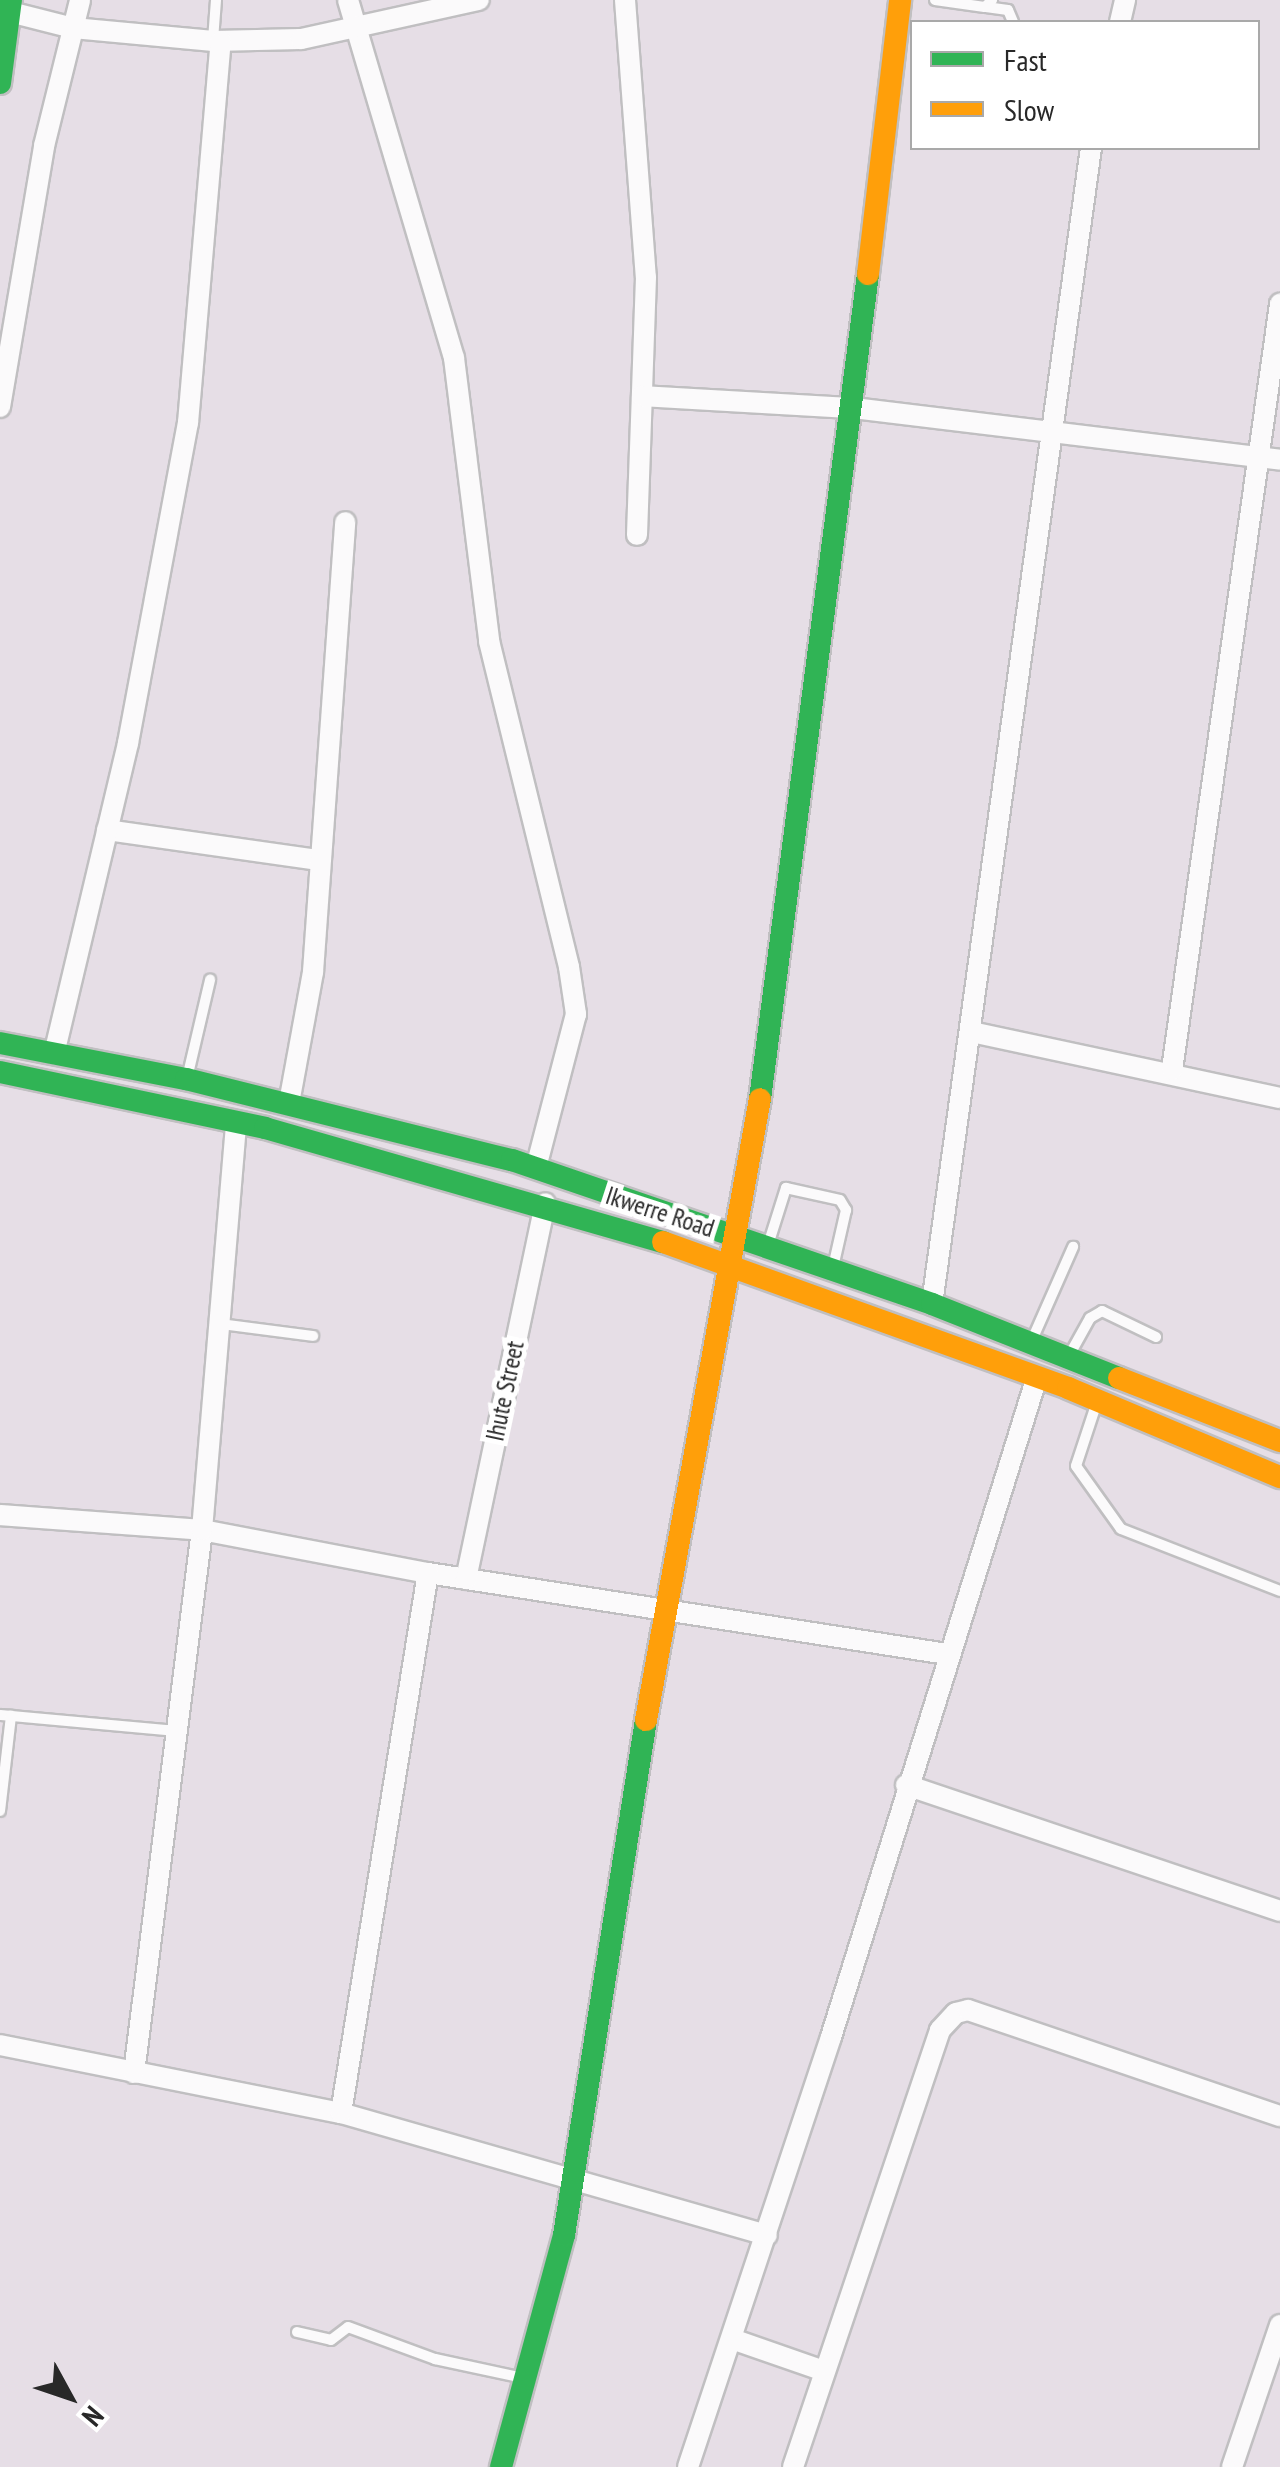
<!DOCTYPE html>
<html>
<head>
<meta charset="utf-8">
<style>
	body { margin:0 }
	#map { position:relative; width:1280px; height:2467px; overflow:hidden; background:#e6dee6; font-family:"PT Sans Narrow",sans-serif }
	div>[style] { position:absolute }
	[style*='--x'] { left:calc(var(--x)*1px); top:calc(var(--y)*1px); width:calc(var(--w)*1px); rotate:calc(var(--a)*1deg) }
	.roads { filter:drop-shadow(2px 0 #c0bfc1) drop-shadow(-2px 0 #c0bfc1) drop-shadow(0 2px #c0bfc1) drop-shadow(0 -2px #c0bfc1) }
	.lane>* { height:10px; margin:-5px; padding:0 5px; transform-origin:5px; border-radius:5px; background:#fbfafb }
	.street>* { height:20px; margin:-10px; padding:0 10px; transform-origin:10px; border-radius:10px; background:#fbfafb }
	.fast>* { height:22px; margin:-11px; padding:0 11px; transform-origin:11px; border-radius:11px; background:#30b455 }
	.slow>* { height:22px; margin:-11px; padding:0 11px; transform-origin:11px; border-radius:11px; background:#ff9f0a }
	span { translate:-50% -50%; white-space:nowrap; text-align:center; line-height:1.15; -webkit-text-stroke:10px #fff; paint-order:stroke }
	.street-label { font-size:25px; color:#282828 }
	.legend { position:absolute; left:910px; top:20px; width:350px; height:130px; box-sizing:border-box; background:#fff; border:2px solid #a9a9a9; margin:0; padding:12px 18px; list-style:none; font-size:30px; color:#282828 }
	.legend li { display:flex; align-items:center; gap:20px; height:50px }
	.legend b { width:50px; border:2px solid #a9a9a9 }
	.north { position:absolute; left:20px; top:2347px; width:100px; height:100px; -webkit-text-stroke:8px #fff; paint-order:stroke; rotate:130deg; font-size:28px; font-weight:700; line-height:40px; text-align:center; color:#282828 }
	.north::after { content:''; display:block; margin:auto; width:35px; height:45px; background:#282828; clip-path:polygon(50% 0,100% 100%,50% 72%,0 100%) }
</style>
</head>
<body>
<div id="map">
	<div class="roads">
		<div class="lane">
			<i style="--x:935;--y:0;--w:50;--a:8"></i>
			<i style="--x:985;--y:7;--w:10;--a:-45"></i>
			<i style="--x:986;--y:7;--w:22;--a:8"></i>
			<i style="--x:1008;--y:10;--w:13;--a:67"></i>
			<i style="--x:213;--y:40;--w:40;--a:-85.7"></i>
			<i style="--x:188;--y:1074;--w:97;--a:-76.8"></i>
			<i style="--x:768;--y:1245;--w:60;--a:-72.5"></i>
			<i style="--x:786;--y:1188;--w:55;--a:12.5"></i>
			<i style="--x:840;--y:1200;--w:12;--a:59"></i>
			<i style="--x:846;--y:1210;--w:58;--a:102.8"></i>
			<i style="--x:221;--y:1324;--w:93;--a:7.4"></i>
			<i style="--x:1032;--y:1340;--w:102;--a:-66.2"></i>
			<i style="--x:1070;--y:1354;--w:41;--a:-60.9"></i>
			<i style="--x:1090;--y:1318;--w:14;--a:-30"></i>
			<i style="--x:1102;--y:1311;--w:60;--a:25.7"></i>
			<i style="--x:1097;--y:1402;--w:67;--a:108.2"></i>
			<i style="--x:1076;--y:1466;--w:77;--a:54.5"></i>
			<i style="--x:1121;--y:1529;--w:171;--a:21.3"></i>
			<i style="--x:0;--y:1715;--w:178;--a:5.2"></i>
			<i style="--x:0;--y:1811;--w:96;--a:-83.4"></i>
			<i style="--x:297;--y:2332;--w:35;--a:13"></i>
			<i style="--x:331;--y:2340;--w:21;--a:-37"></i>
			<i style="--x:348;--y:2327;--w:93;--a:20.2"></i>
			<i style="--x:435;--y:2359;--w:91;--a:12.1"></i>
		</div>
		<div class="street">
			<i style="--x:348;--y:0;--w:373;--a:73.5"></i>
			<i style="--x:454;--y:358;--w:285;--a:82.9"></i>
			<i style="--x:489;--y:641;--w:336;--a:76.2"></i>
			<i style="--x:569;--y:967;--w:48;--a:81.5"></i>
			<i style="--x:576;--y:1014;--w:159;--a:104.6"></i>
			<i style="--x:625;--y:0;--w:278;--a:85.7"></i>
			<i style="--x:646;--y:277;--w:258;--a:92"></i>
			<i style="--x:10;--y:12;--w:65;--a:14.3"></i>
			<i style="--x:73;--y:28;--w:141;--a:5.3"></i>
			<i style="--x:213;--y:41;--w:88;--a:-1.3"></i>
			<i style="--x:301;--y:39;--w:182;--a:-12.4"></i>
			<i style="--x:1120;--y:22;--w:23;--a:-77"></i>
			<i style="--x:642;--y:396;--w:211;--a:3.3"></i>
			<i style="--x:853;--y:408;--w:430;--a:6.9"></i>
			<i style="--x:0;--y:407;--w:265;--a:-80.4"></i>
			<i style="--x:44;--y:146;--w:150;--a:-76.1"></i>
			<i style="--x:107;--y:830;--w:213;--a:8.1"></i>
			<i style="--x:972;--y:1032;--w:315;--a:12.1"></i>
			<i style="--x:54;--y:1054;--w:320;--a:-76.6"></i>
			<i style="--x:128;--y:743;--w:326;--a:-79.4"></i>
			<i style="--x:188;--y:423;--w:383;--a:-85.1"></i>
			<i style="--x:1172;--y:1070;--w:774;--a:-81.97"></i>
			<i style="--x:289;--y:1103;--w:133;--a:-79.6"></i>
			<i style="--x:313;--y:972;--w:451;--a:-85.9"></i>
			<i style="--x:932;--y:1304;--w:1167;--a:-82.17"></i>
			<i style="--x:0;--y:1515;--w:203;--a:4.2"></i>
			<i style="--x:202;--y:1530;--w:230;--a:10.8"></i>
			<i style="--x:428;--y:1573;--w:525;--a:8.87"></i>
			<i style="--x:466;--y:1579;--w:384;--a:-78.1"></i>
			<i style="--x:906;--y:1785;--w:395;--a:18.6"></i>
			<i style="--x:0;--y:2045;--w:348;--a:11.3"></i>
			<i style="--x:341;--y:2113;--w:443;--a:16"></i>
			<i style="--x:134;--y:2073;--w:547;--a:-82.86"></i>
			<i style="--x:202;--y:1530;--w:409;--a:-85.2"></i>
			<i style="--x:341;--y:2113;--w:547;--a:-80.85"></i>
			<i style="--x:732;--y:2339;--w:94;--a:19.2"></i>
			<i style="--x:688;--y:2467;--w:453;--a:-71.6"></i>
			<i style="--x:831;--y:2037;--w:691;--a:-72.67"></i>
			<i style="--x:793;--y:2467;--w:461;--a:-71.4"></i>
			<i style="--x:940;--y:2030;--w:23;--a:-47"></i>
			<i style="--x:956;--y:2013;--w:12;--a:-14"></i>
			<i style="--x:968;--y:2010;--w:330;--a:18.8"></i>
			<i style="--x:1232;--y:2467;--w:150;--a:-71.3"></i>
		</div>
		<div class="fast">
			<i style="--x:0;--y:83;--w:84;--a:-82.5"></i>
			<i style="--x:0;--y:1043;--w:189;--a:11"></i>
			<i style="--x:186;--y:1079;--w:336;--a:14"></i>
			<i style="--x:512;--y:1160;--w:444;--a:18.9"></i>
			<i style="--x:932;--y:1304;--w:201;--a:21.6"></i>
			<i style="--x:0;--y:1072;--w:271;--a:11.9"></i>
			<i style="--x:265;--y:1128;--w:414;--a:16"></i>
			<i style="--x:760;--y:1099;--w:832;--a:-82.54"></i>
			<i style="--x:501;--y:2467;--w:240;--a:-74.8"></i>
			<i style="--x:564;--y:2235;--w:521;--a:-80.95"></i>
		</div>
		<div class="slow">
			<i style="--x:868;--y:274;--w:276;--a:-83.3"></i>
			<i style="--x:663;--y:1242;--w:431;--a:19.8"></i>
			<i style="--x:1068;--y:1388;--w:230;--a:22.8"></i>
			<i style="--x:1119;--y:1378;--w:173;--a:21.4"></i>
			<i style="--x:646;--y:1720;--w:631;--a:-79.6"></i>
		</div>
	</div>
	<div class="street-label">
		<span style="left:660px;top:1212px;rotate:18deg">Ikwerre Road</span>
		<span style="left:505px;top:1391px;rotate:-78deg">Ihute Street</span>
	</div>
	<ul class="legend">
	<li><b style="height:12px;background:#30b455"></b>Fast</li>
	<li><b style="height:12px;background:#ff9f0a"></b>Slow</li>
	</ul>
	<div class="north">N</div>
</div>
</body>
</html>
